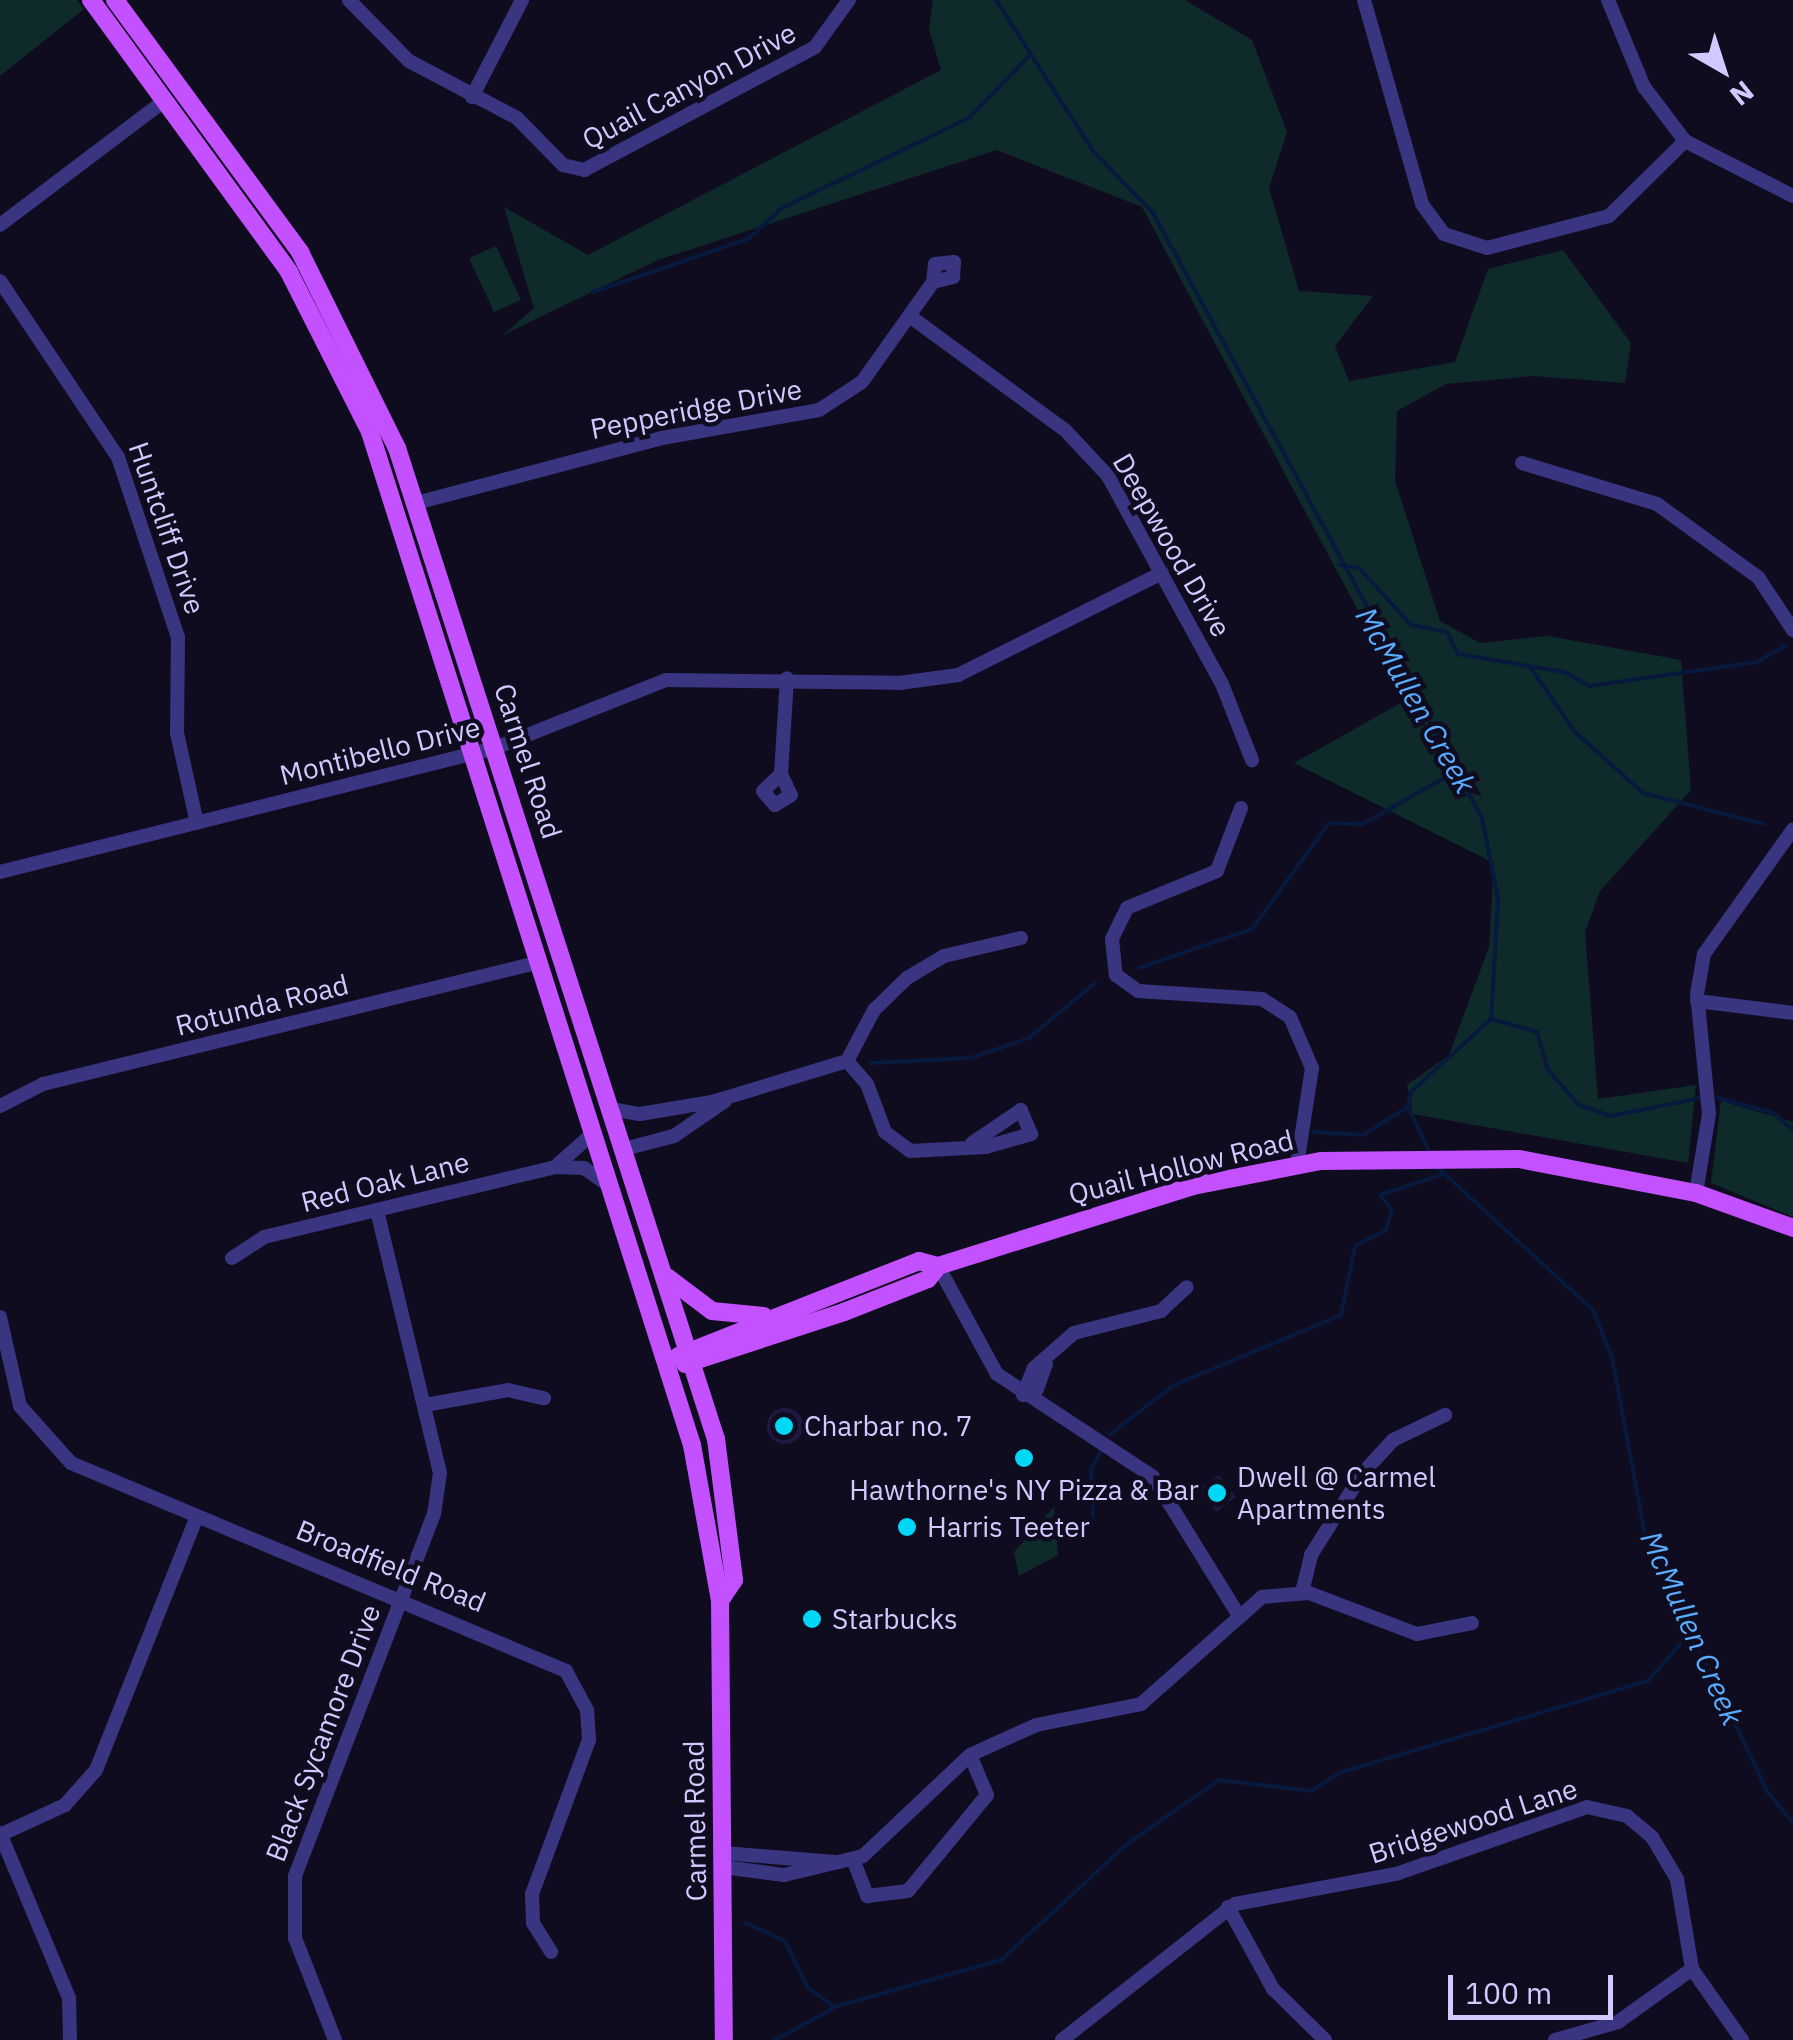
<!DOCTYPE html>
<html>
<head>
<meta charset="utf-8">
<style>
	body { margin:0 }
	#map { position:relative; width:1793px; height:2040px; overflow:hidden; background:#100c20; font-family:"IBM Plex Sans",sans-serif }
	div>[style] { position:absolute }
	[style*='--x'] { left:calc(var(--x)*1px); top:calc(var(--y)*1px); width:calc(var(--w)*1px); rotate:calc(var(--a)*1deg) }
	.green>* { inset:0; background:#0f2a2a }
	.stream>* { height:4px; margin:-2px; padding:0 2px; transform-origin:2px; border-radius:2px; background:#07193d }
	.building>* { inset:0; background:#211741 }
	.round { border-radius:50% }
	.minor>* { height:14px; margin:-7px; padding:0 7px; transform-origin:7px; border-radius:7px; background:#3a3581 }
	.major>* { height:18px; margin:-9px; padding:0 9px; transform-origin:9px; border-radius:9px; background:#c351ff }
	.dots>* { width:28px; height:28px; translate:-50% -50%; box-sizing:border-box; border:5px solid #100c20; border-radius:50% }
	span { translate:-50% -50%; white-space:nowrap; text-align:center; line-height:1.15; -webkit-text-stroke:9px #100c20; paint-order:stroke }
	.street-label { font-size:28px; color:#d2caff }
	.poi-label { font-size:28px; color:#d2caff }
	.left { translate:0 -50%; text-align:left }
	.water-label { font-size:30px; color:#58adff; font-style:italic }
	.north { position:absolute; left:1673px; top:20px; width:100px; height:100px; -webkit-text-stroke:8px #100c20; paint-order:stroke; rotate:141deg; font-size:28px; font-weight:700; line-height:40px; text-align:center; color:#d2caff }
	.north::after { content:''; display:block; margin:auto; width:35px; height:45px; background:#d2caff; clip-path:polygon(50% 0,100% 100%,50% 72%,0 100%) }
	.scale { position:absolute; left:1448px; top:1975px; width:165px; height:45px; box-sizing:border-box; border:5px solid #d2caff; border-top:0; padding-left:12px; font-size:30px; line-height:35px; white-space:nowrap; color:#d2caff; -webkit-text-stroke:8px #100c20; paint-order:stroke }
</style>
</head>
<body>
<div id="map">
	<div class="green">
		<i style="clip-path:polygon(0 0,77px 0,84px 9px,0 76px)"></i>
		<i style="clip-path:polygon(933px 0,1185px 0,1252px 40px,1287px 132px,1269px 188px,1299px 291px,1373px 296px,1335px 346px,1349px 381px,1455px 362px,1488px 269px,1563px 250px,1631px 343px,1625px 383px,1533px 376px,1446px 384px,1397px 411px,1395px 481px,1440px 621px,1480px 643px,1548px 636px,1681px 660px,1691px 790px,1600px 891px,1585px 932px,1598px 1099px,1696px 1085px,1688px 1163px,1413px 1114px,1407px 1085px,1449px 1055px,1489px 947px,1494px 863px,1294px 763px,1406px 700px,1142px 207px,997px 150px,658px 260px,503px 335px,534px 308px,504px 207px,588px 255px,941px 70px,929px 29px)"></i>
		<i style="clip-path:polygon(496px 246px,521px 300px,494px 312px,469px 258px)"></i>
		<i style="clip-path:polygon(1721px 1101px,1793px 1122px,1793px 1217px,1711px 1183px)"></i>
		<i style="clip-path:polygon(1054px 1507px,1058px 1555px,1019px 1576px,1014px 1552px)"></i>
	</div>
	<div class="stream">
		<i style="--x:996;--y:0;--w:179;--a:57.3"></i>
		<i style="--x:1093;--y:151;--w:86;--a:45.9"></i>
		<i style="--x:1153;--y:213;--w:689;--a:61.46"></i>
		<i style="--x:1482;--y:818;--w:83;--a:78.8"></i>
		<i style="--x:1498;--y:899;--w:120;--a:93.3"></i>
		<i style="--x:1491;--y:1019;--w:108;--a:137.6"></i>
		<i style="--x:1411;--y:1092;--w:15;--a:101"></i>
		<i style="--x:1408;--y:1107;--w:53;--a:64.4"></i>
		<i style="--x:593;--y:292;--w:164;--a:-18.9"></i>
		<i style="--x:748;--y:239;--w:46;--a:-42.4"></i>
		<i style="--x:782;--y:208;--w:208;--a:-25.7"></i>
		<i style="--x:969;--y:118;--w:85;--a:-46"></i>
		<i style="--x:1339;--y:565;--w:20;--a:9"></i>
		<i style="--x:1359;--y:568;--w:77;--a:47.6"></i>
		<i style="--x:1411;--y:625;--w:37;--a:11"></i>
		<i style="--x:1447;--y:632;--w:25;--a:63"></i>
		<i style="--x:1458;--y:654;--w:108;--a:9.6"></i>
		<i style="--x:1564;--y:672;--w:29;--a:29"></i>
		<i style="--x:1589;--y:686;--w:170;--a:-8.1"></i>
		<i style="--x:1757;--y:662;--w:34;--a:-30"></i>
		<i style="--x:1530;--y:667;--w:79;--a:55.3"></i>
		<i style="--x:1575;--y:732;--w:91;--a:41.9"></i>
		<i style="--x:1643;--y:793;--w:125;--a:14.4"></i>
		<i style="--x:1139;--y:968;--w:120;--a:-19"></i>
		<i style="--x:1252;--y:929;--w:131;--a:-54"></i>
		<i style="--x:1329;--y:823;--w:34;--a:2"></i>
		<i style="--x:1363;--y:824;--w:109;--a:-29.6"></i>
		<i style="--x:1491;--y:1019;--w:48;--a:15.8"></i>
		<i style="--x:1537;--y:1032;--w:40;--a:74"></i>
		<i style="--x:1548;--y:1070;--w:47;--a:48.5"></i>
		<i style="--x:1579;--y:1105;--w:34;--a:19"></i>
		<i style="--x:1611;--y:1116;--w:91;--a:-11.4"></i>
		<i style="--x:871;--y:1063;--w:100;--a:-2.9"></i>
		<i style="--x:971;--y:1058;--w:61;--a:-19"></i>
		<i style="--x:1029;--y:1038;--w:86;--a:-39.8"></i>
		<i style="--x:1718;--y:1098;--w:57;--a:15.3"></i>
		<i style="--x:1773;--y:1113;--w:26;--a:40"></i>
		<i style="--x:1314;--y:1132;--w:49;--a:3.5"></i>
		<i style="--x:1363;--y:1135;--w:53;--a:-31.9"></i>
		<i style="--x:1438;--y:1168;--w:210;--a:42.5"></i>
		<i style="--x:1593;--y:1310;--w:51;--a:68"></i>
		<i style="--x:1612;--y:1357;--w:181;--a:79.5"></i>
		<i style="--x:1645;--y:1535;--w:284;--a:64.5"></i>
		<i style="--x:1767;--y:1791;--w:41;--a:50.9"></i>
		<i style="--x:1109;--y:1435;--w:82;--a:-37.6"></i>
		<i style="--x:1174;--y:1385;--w:181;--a:-22.7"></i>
		<i style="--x:1341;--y:1315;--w:70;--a:-78.5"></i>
		<i style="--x:1355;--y:1246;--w:35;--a:-27"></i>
		<i style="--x:1386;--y:1230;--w:21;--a:-73"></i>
		<i style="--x:1392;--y:1210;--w:19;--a:-129"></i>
		<i style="--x:1380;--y:1195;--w:64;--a:-18.2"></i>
		<i style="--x:1093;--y:1517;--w:47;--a:-92.4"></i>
		<i style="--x:1091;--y:1470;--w:21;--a:-62"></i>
		<i style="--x:745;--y:1923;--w:44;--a:24.2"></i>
		<i style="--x:785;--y:1941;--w:52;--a:63.9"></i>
		<i style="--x:808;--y:1988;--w:31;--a:36"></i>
		<i style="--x:775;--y:2040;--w:72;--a:-28.4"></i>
		<i style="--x:838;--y:2006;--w:169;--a:-15.8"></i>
		<i style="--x:1001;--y:1960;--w:171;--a:-42.6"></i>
		<i style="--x:1127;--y:1844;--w:112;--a:-34.8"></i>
		<i style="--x:1219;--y:1780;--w:93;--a:6.8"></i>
		<i style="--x:1311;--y:1791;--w:36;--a:-32"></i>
		<i style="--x:1342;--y:1772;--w:319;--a:-16.6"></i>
		<i style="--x:1648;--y:1681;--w:61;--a:-49"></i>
	</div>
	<div class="building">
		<i class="round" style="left:767px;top:1408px;width:36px;height:36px"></i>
		<i style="clip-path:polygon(1219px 1475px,1236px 1497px,1216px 1512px,1199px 1489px)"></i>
	</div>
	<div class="minor">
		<i style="--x:349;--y:0;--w:86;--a:45.5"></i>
		<i style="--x:409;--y:61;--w:122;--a:27.8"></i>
		<i style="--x:517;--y:118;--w:66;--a:45.6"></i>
		<i style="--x:563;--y:165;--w:22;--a:13"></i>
		<i style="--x:584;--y:170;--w:262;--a:-28"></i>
		<i style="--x:815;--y:47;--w:58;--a:-54.1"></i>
		<i style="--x:1364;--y:0;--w:212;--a:74.1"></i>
		<i style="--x:1422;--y:204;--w:37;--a:54"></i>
		<i style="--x:1444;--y:234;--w:45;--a:18"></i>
		<i style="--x:1487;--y:248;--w:126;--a:-14.7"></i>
		<i style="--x:1609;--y:216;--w:107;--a:-44.6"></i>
		<i style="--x:1685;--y:141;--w:68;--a:-127.2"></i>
		<i style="--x:1644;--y:87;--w:94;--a:-112.5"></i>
		<i style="--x:472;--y:97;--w:109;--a:-62.7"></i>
		<i style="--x:1685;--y:141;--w:121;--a:27"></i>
		<i style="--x:0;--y:225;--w:207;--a:-37.1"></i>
		<i style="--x:0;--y:281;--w:212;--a:56.2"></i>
		<i style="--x:118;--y:457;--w:190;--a:71.6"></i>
		<i style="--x:178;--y:637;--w:96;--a:90.6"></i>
		<i style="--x:177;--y:733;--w:92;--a:77.5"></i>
		<i style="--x:911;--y:317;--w:191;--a:36.3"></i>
		<i style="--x:1065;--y:430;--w:63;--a:46.9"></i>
		<i style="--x:1108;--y:476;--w:237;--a:61.3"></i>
		<i style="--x:1222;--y:684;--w:82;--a:68.5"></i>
		<i style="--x:1522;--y:463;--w:141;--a:16.9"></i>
		<i style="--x:1657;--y:504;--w:125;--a:35.9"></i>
		<i style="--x:1758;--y:577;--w:64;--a:56.6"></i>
		<i style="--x:416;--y:503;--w:254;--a:-14.8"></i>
		<i style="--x:662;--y:438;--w:159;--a:-10.1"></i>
		<i style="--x:819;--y:410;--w:51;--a:-33.1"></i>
		<i style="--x:862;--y:382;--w:123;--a:-54.6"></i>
		<i style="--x:933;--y:282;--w:21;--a:-14"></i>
		<i style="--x:953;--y:277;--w:15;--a:-86"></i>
		<i style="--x:954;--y:262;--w:19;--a:174"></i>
		<i style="--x:935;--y:264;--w:18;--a:96"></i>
		<i style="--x:781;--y:774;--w:23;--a:65"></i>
		<i style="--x:791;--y:795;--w:19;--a:148"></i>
		<i style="--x:775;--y:805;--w:18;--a:-131"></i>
		<i style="--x:763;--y:791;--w:25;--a:-43"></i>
		<i style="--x:781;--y:774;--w:96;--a:-86.4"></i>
		<i style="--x:1241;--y:808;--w:67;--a:110.9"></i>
		<i style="--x:1217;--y:871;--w:97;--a:157.7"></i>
		<i style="--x:1127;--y:908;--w:34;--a:116"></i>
		<i style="--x:1112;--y:939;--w:36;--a:84"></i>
		<i style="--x:1116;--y:975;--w:27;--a:36"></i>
		<i style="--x:1138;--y:991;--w:124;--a:3.7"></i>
		<i style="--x:1262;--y:999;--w:33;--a:33"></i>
		<i style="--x:1290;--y:1017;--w:56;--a:66.7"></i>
		<i style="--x:1312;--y:1068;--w:98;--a:98.8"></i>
		<i style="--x:0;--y:872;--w:510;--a:-14.06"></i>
		<i style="--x:495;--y:748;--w:184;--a:-21.7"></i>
		<i style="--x:666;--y:680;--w:233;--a:0.7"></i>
		<i style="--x:899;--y:683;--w:60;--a:-7.7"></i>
		<i style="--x:958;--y:675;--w:228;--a:-26.6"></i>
		<i style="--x:1697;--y:1001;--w:97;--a:7.1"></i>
		<i style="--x:847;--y:1061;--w:30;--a:49"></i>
		<i style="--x:867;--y:1084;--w:51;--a:69.4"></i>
		<i style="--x:885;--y:1132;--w:31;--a:37"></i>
		<i style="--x:910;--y:1151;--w:76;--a:-3"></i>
		<i style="--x:986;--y:1147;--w:47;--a:-16.1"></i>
		<i style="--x:1031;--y:1134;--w:26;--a:-113"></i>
		<i style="--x:1021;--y:1110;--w:59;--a:146"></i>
		<i style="--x:847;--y:1061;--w:58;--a:-62.1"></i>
		<i style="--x:874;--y:1010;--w:46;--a:-44.1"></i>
		<i style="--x:907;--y:978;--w:43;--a:-30.7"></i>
		<i style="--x:944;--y:956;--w:79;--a:-13.2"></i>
		<i style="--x:0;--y:1106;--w:48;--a:-27.1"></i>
		<i style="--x:43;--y:1084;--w:512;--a:-13.79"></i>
		<i style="--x:611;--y:1109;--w:29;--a:10"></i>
		<i style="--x:640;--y:1114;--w:73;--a:-9.5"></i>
		<i style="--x:712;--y:1102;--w:141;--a:-16.9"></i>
		<i style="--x:624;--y:1149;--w:52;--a:-14.6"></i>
		<i style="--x:674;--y:1136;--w:62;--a:-34.5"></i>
		<i style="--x:556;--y:1167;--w:28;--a:2"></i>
		<i style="--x:584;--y:1168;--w:29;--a:35"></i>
		<i style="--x:1696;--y:1193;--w:80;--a:-80.7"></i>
		<i style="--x:1709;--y:1114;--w:121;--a:-95.7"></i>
		<i style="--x:1697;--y:994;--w:41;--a:-80.1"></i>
		<i style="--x:1704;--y:954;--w:153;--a:-54.5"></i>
		<i style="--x:232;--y:1258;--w:38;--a:-33"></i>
		<i style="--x:264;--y:1237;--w:299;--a:-13.5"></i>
		<i style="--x:555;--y:1167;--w:50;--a:-41.7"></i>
		<i style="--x:938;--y:1266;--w:123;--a:61.4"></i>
		<i style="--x:997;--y:1374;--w:187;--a:33.4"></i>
		<i style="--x:1153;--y:1477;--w:161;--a:58.2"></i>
		<i style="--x:0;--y:1317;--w:91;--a:77.3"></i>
		<i style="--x:20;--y:1406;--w:76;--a:48.2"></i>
		<i style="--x:71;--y:1463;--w:537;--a:22.79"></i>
		<i style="--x:566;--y:1671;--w:44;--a:61.7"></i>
		<i style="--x:587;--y:1710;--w:30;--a:86"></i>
		<i style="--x:589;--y:1740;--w:164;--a:110.3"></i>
		<i style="--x:532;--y:1894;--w:29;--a:88"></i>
		<i style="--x:533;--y:1923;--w:34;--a:58"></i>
		<i style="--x:1046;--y:1364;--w:27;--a:110"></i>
		<i style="--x:1037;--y:1389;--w:15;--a:157"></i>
		<i style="--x:1023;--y:1395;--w:29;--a:-68"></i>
		<i style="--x:1034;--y:1368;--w:53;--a:-41.2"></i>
		<i style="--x:1074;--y:1333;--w:90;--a:-14.2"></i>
		<i style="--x:1161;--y:1311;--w:35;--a:-43"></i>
		<i style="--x:425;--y:1405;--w:84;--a:-10.2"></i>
		<i style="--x:508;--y:1390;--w:37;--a:13"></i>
		<i style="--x:1302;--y:1592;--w:38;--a:-76"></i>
		<i style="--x:1311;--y:1555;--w:96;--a:-57.8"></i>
		<i style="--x:1362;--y:1474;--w:46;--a:-47.6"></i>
		<i style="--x:1393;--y:1440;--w:58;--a:-25.7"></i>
		<i style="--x:0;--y:1833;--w:179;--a:67.3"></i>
		<i style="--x:69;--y:1998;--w:42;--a:88.6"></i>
		<i style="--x:0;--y:1835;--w:72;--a:-24.8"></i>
		<i style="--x:65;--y:1805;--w:47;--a:-48.5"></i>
		<i style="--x:96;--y:1770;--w:273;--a:-68.3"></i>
		<i style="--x:723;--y:1853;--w:112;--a:4.6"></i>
		<i style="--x:853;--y:1859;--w:40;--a:69"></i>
		<i style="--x:867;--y:1896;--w:41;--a:-7"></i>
		<i style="--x:908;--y:1891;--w:124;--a:-50.5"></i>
		<i style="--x:987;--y:1795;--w:43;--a:-113"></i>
		<i style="--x:723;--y:1867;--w:62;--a:7.5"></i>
		<i style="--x:784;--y:1875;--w:81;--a:-13.5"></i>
		<i style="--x:863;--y:1856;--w:147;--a:-43.3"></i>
		<i style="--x:970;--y:1755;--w:72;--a:-24.4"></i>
		<i style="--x:1036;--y:1725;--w:107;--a:-11.3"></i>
		<i style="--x:1141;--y:1704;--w:162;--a:-41.5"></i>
		<i style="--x:1262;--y:1597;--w:47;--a:-4.9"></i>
		<i style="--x:1309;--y:1593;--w:116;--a:20.8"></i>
		<i style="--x:1417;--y:1634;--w:56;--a:-11.3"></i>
		<i style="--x:1228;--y:1907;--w:94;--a:61.2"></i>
		<i style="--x:1273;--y:1989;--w:73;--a:44.4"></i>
		<i style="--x:335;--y:2040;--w:110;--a:-111.4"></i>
		<i style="--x:295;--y:1938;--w:62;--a:-90"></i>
		<i style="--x:295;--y:1876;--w:388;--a:-69"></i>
		<i style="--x:434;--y:1514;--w:41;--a:-81.7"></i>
		<i style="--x:440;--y:1473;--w:270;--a:-103.5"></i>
		<i style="--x:1062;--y:2040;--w:220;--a:-38.2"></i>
		<i style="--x:1235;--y:1904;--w:164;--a:-10.6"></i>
		<i style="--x:1396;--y:1874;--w:202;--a:-19.3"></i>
		<i style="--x:1587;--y:1807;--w:41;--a:12.7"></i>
		<i style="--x:1627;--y:1816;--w:33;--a:40"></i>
		<i style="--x:1652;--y:1837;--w:49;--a:59.2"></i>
		<i style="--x:1677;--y:1879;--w:91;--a:80.5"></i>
		<i style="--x:1692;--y:1969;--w:87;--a:54.8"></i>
		<i style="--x:1555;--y:2040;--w:66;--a:-15.9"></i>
		<i style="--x:1618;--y:2022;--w:91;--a:-35.6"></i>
	</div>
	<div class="major">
		<i style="--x:91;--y:0;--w:336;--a:53.9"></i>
		<i style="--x:289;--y:272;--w:179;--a:63.1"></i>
		<i style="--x:370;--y:432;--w:1063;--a:72.37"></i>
		<i style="--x:692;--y:1445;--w:158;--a:79.8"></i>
		<i style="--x:720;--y:1601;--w:439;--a:89.5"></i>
		<i style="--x:115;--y:0;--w:313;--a:53.7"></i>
		<i style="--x:300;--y:252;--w:219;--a:63.7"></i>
		<i style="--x:397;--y:448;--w:1041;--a:72.16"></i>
		<i style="--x:716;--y:1439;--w:142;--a:82.7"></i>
		<i style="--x:734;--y:1580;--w:25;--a:124"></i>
		<i style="--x:667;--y:1277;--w:56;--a:37.1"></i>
		<i style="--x:712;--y:1311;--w:52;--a:5.5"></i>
		<i style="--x:678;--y:1356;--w:259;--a:-21.5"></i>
		<i style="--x:919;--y:1261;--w:20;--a:15"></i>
		<i style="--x:938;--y:1266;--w:267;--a:-17.4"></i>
		<i style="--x:1193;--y:1186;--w:130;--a:-11.1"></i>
		<i style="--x:1321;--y:1161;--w:198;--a:-0.6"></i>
		<i style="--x:1519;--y:1159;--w:180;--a:10.9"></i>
		<i style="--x:1696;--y:1193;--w:103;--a:19.8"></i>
		<i style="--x:685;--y:1364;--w:167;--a:-18.1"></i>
		<i style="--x:844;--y:1312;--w:90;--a:-21.4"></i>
		<i style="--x:928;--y:1279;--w:16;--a:-52"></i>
	</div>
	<div class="dots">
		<i style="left:784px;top:1426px;background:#00d6f5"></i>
		<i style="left:1024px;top:1458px;background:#00d6f5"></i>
		<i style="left:1217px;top:1493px;background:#00d6f5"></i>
		<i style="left:907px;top:1527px;background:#00d6f5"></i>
		<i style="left:812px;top:1619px;background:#00d6f5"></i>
	</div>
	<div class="street-label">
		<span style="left:689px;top:86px;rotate:-28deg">Quail Canyon Drive</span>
		<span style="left:696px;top:409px;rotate:-11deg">Pepperidge Drive</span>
		<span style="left:167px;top:528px;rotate:71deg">Huntcliff Drive</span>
		<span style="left:1172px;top:545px;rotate:60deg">Deepwood Drive</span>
		<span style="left:380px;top:751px;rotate:-14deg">Montibello Drive</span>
		<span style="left:528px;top:761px;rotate:72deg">Carmel Road</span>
		<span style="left:262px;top:1005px;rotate:-14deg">Rotunda Road</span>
		<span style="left:1181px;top:1167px;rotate:-14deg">Quail Hollow Road</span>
		<span style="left:385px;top:1182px;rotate:-14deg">Red Oak Lane</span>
		<span style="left:391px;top:1566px;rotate:22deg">Broadfield Road</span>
		<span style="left:323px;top:1733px;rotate:-69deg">Black Sycamore Drive</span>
		<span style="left:695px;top:1821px;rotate:-91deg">Carmel Road</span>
		<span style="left:1473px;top:1821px;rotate:-18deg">Bridgewood Lane</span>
	</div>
	<div class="poi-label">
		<span class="left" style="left:804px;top:1426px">Charbar no. 7</span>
		<span class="left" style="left:1237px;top:1493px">Dwell @ Carmel<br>Apartments</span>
		<span style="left:1024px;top:1490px">Hawthorne's NY Pizza &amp; Bar</span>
		<span class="left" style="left:927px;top:1527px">Harris Teeter</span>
		<span class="left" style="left:832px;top:1619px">Starbucks</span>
	</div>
	<div class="water-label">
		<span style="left:1416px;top:700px;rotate:60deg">McMullen Creek</span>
		<span style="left:1692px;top:1628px;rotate:66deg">McMullen Creek</span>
	</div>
	<div class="north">N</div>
	<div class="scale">100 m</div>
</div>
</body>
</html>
